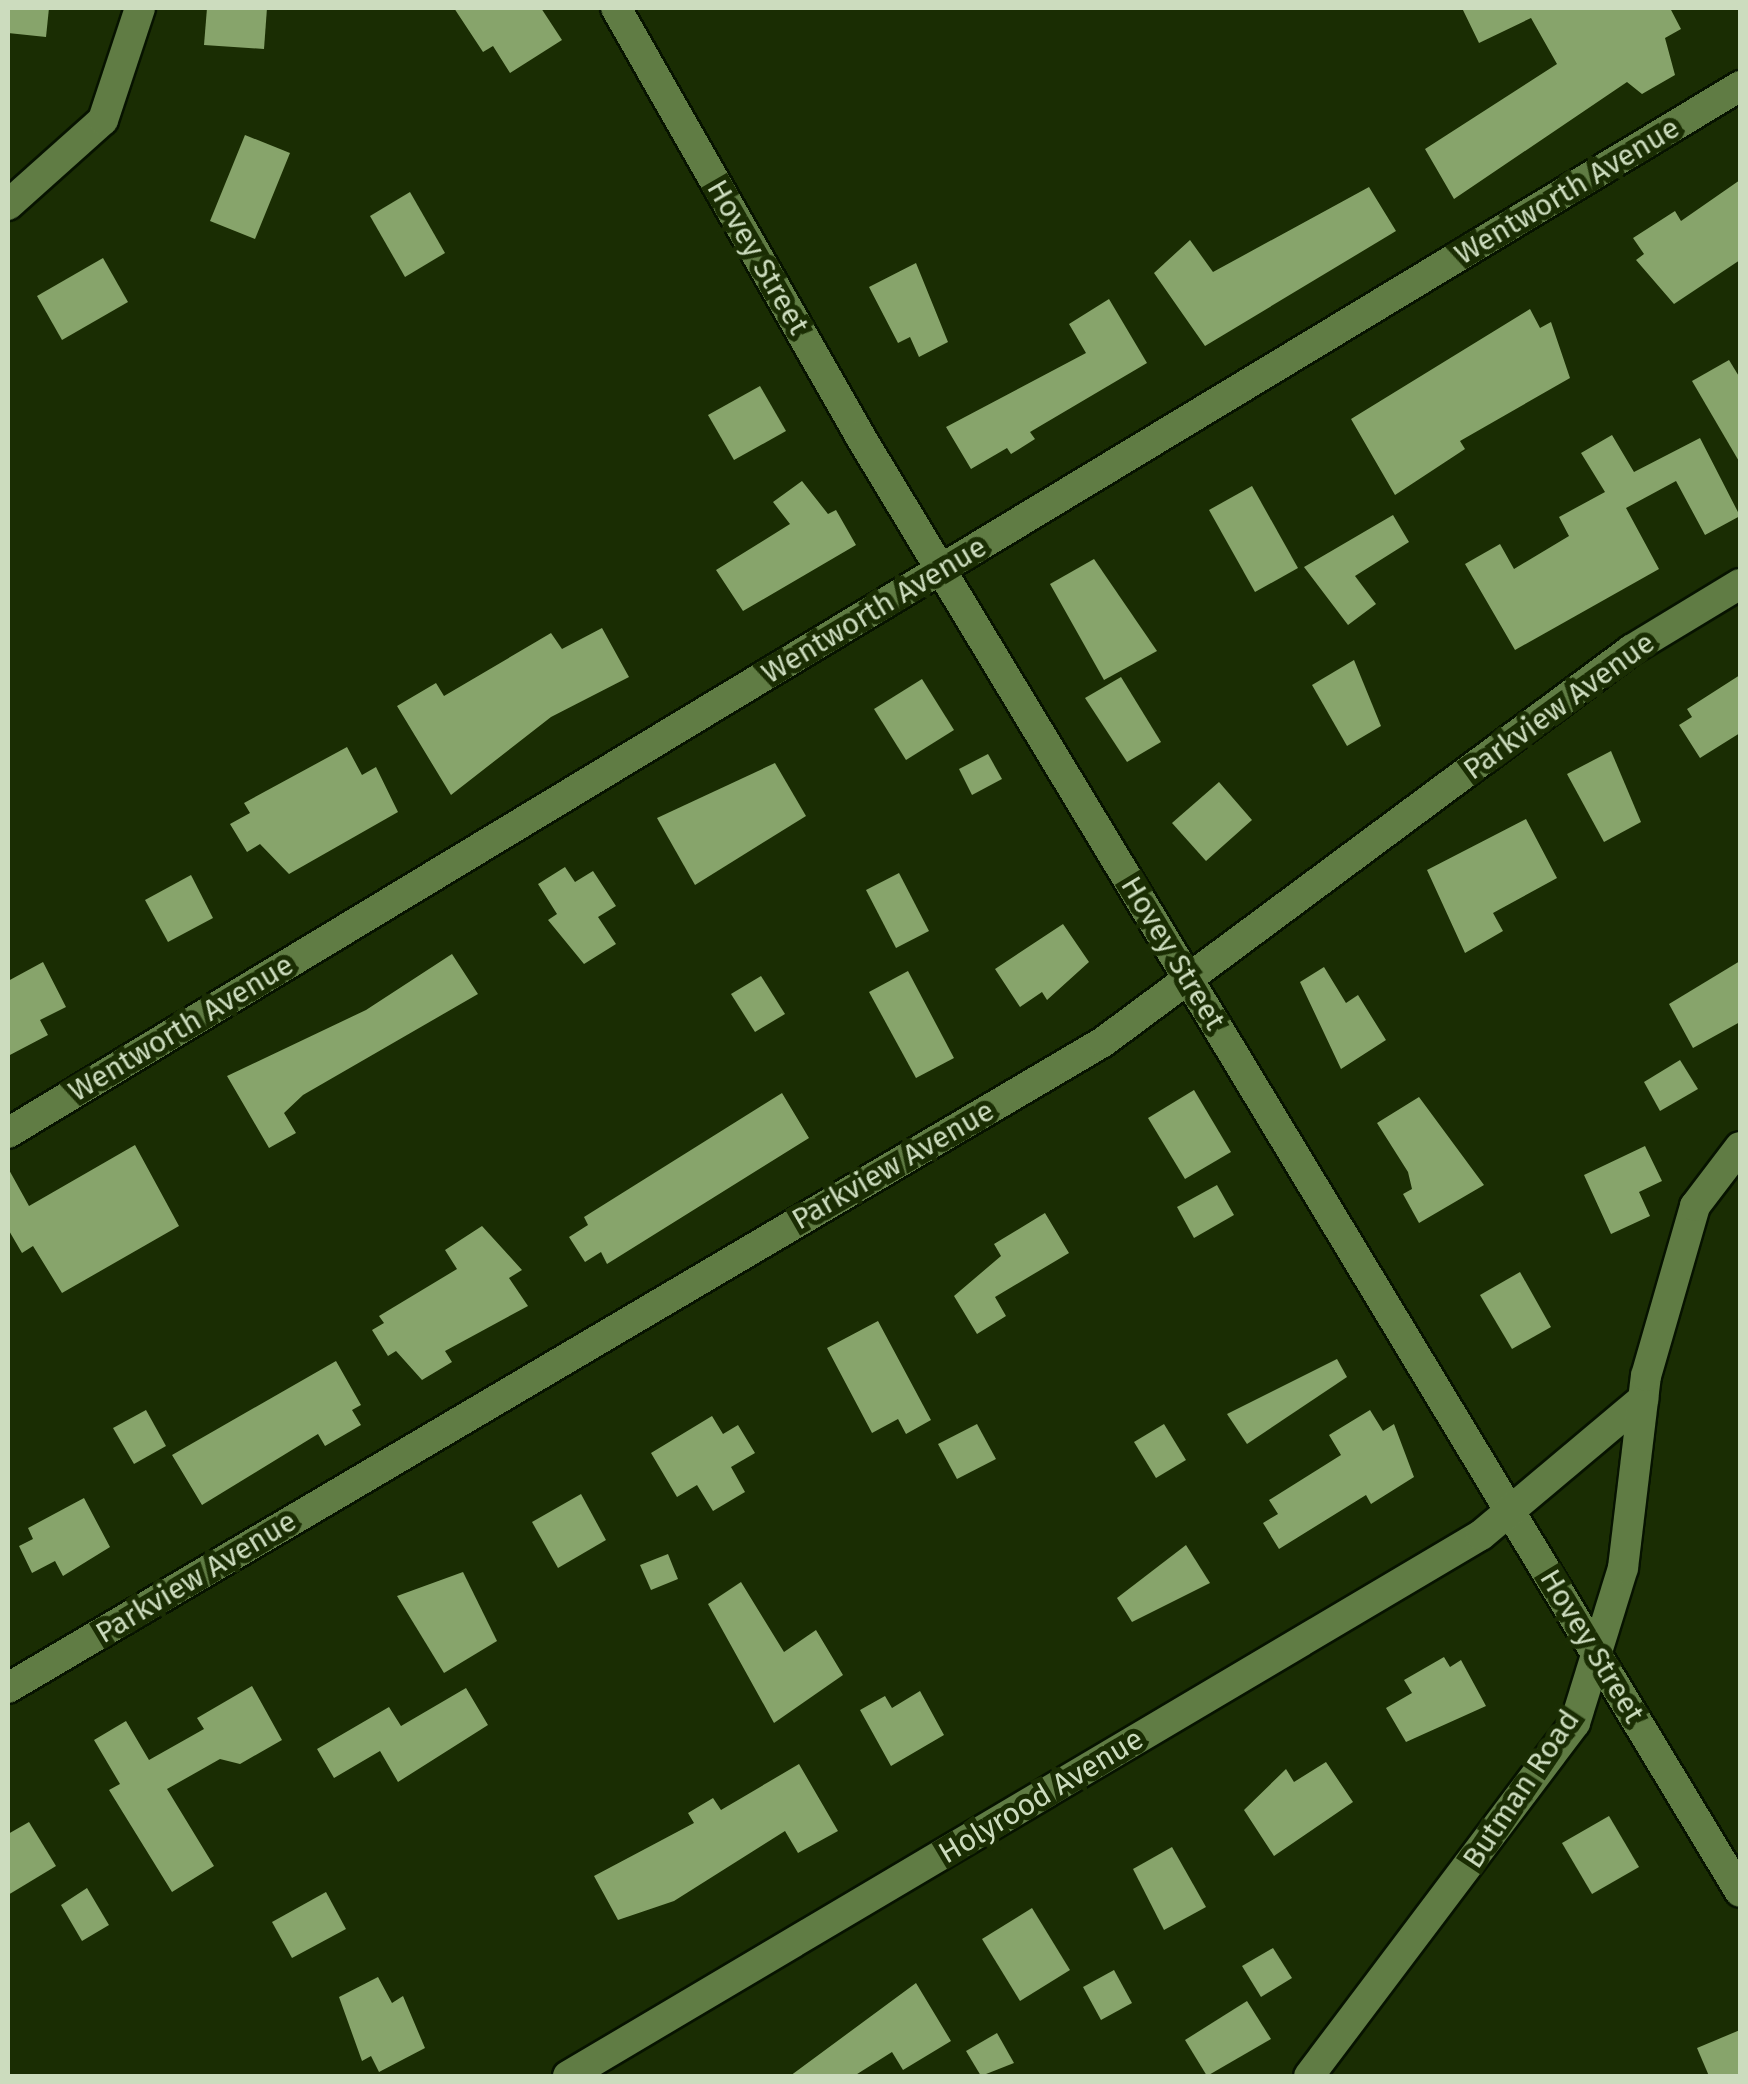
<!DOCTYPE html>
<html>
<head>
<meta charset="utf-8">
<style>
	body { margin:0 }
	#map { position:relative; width:1748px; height:2084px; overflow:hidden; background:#1a2d03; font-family:"Fira Sans",sans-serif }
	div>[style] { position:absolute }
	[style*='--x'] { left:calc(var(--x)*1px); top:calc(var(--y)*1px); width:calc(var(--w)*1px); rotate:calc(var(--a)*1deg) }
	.building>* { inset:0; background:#87a46b }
	.roads { filter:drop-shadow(2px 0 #071300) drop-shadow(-2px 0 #071300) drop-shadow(0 2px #071300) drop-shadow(0 -2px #071300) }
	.minor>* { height:30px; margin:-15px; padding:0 15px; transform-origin:15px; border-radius:15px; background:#607c44 }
	.tertiary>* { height:30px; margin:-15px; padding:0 15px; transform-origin:15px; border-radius:15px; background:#607c44 }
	span { translate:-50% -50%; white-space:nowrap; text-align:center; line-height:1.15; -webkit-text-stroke:10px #1a2d03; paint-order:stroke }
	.street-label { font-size:30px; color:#ccdcbe }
	.frame { position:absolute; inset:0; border:10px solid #ccdcbe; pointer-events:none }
</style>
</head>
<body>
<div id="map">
	<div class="building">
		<i style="clip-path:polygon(8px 8px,49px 8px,46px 37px,8px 33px)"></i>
		<i style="clip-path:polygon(207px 8px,267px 8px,264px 49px,204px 45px)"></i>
		<i style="clip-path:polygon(454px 8px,541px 8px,562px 40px,510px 73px,493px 46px,483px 52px)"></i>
		<i style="clip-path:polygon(1462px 8px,1670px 8px,1681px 29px,1665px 38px,1675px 75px,1642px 94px,1627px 82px,1454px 199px,1425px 149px,1557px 64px,1531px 18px,1479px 43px)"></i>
		<i style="clip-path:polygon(245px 135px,290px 153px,255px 239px,210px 221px)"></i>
		<i style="clip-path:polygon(1740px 180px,1740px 260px,1674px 304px,1636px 260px,1644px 254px,1633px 238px,1675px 211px,1681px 221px)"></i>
		<i style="clip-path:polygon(1369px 187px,1396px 231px,1205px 346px,1154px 273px,1190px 240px,1213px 272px)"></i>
		<i style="clip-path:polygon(410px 192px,445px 253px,405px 277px,370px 216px)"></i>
		<i style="clip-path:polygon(103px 258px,128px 302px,62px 340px,37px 296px)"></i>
		<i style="clip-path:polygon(916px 263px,948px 342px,919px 357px,910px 337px,898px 343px,869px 287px)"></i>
		<i style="clip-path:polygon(1109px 299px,1147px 363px,1030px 432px,1035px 439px,1011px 454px,1007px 448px,971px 469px,946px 427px,1086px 353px,1069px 324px)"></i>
		<i style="clip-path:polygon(1530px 309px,1540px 328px,1551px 322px,1570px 378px,1460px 441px,1465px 449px,1395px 495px,1351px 419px)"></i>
		<i style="clip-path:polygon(1729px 360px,1740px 378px,1740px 463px,1692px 381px)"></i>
		<i style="clip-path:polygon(760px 386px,786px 431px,734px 460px,708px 415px)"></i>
		<i style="clip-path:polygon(1612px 435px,1634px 472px,1700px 438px,1740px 516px,1705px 535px,1676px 481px,1626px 508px,1659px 569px,1515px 650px,1465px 564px,1500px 544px,1514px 569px,1569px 536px,1559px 517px,1605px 492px,1581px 453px)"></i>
		<i style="clip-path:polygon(802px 481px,828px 514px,836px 510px,856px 545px,743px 611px,716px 570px,790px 524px,773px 502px)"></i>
		<i style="clip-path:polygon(1252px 486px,1298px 568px,1255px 592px,1209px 510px)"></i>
		<i style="clip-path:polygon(1393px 515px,1409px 542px,1355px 576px,1376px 604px,1348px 625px,1304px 567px)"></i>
		<i style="clip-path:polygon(1094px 559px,1157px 651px,1104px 680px,1050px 584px)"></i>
		<i style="clip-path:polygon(602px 628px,629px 677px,551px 717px,451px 795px,397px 706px,436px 683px,444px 696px,551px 633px,562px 649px)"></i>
		<i style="clip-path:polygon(1354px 660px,1381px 726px,1347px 746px,1312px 685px)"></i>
		<i style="clip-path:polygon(1740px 675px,1740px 733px,1700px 758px,1679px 725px,1692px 717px,1687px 709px)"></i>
		<i style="clip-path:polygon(1121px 677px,1161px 742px,1127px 762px,1085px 698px)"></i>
		<i style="clip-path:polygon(922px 679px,954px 730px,906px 760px,874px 709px)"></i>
		<i style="clip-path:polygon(347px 747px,362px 775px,376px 767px,398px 812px,289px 874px,260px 844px,247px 852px,230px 824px,250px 813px,244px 803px)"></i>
		<i style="clip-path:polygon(1611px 751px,1641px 822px,1604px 842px,1567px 774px)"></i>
		<i style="clip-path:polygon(988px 754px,1002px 779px,972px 795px,959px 769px)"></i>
		<i style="clip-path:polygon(775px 763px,806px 816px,695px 885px,657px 818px)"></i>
		<i style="clip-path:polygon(1219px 782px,1252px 820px,1206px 861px,1172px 823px)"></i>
		<i style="clip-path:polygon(1526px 819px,1557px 878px,1493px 913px,1503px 931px,1465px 953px,1427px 870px)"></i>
		<i style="clip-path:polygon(565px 867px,575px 882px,593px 871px,616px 906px,598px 917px,616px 944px,584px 964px,548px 920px,557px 914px,538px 884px)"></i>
		<i style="clip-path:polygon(899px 873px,929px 931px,896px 948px,866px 890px)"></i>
		<i style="clip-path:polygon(191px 875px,213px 918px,168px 942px,145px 900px)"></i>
		<i style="clip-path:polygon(1063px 924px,1089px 962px,1047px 1000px,1042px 992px,1020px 1007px,995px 969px)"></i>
		<i style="clip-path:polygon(452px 954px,478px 994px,303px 1095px,284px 1113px,296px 1133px,269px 1148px,227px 1076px,366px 1010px)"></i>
		<i style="clip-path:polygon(1740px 961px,1740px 1022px,1693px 1048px,1669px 1004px)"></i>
		<i style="clip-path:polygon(43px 962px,66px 1007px,40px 1020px,48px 1035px,8px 1056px,8px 981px)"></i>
		<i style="clip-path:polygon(1324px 967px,1346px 1003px,1358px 995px,1386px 1040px,1341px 1069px,1300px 982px)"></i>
		<i style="clip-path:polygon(908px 971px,954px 1058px,916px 1078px,869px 992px)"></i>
		<i style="clip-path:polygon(761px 976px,785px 1014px,755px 1032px,731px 994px)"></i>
		<i style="clip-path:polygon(1680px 1060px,1698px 1089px,1660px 1111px,1644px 1082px)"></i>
		<i style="clip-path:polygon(1194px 1090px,1231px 1152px,1185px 1179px,1148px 1118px)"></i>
		<i style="clip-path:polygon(782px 1093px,809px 1138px,607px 1264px,601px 1252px,585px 1262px,569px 1237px,588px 1225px,584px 1217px)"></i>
		<i style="clip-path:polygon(1419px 1097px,1484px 1185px,1419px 1223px,1403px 1194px,1412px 1189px,1408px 1172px,1377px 1123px)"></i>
		<i style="clip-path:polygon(135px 1145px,179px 1226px,62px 1293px,33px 1246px,22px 1253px,8px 1229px,8px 1168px,29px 1206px)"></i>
		<i style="clip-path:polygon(1645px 1146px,1662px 1181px,1639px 1192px,1650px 1216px,1611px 1234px,1584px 1175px)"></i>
		<i style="clip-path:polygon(1217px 1185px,1234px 1215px,1194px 1238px,1177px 1207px)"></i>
		<i style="clip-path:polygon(1045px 1213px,1069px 1253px,995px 1297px,1006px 1316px,977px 1334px,954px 1296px,1001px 1256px,994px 1244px)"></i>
		<i style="clip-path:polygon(482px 1226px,522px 1270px,509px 1278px,528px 1306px,445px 1351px,452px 1362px,422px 1380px,396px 1351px,388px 1356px,372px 1330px,384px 1323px,379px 1316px,457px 1269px,445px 1250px)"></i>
		<i style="clip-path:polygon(1520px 1272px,1551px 1327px,1512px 1349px,1480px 1295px)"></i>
		<i style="clip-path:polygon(878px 1321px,931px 1420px,906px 1434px,898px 1419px,872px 1433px,827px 1348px)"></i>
		<i style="clip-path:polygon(1337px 1359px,1347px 1377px,1247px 1444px,1227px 1414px)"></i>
		<i style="clip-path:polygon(336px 1361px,361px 1405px,352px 1410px,361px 1425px,325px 1446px,318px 1434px,202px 1505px,172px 1455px)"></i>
		<i style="clip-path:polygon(146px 1410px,166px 1446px,134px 1464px,113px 1428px)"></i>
		<i style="clip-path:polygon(1370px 1410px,1383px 1431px,1394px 1424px,1414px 1477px,1371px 1504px,1366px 1495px,1279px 1549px,1263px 1523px,1278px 1514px,1269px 1500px,1341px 1455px,1329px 1435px)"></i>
		<i style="clip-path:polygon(712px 1416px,723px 1434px,738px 1425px,755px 1453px,731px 1467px,745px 1492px,713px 1511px,697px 1485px,677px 1497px,651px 1453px)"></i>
		<i style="clip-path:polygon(977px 1424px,996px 1459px,957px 1479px,938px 1444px)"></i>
		<i style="clip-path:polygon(1164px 1424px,1186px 1460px,1156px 1478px,1134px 1442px)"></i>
		<i style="clip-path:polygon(581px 1494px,606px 1540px,558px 1568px,532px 1522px)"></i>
		<i style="clip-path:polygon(84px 1498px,110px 1547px,63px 1576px,55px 1561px,32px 1573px,19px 1546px,33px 1539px,28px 1528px)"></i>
		<i style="clip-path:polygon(1186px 1545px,1210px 1583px,1132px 1622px,1117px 1598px)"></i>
		<i style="clip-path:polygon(668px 1554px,678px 1579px,651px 1590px,640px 1565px)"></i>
		<i style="clip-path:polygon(463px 1572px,497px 1641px,444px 1673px,397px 1596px)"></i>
		<i style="clip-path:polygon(741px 1582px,784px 1652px,816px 1630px,843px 1675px,774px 1723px,708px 1604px)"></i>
		<i style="clip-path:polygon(1444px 1657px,1450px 1667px,1461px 1660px,1486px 1706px,1406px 1742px,1386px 1708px,1412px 1693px,1404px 1680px)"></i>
		<i style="clip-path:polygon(252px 1686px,282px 1740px,240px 1764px,220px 1759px,167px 1789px,214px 1866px,172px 1892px,109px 1790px,120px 1784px,94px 1740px,126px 1721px,149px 1760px,204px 1729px,197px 1718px)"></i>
		<i style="clip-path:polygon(466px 1688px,488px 1725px,398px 1782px,380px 1751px,334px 1778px,317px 1749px,389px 1707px,401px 1726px)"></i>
		<i style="clip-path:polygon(920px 1691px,944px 1735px,891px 1766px,860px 1710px,885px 1696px,892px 1708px)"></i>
		<i style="clip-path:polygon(1326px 1762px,1353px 1802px,1274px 1856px,1244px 1810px,1286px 1769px,1294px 1782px)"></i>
		<i style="clip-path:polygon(799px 1764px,838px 1831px,798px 1853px,785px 1831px,674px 1901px,618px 1920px,594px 1876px,694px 1823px,688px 1813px,713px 1798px,721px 1810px)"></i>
		<i style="clip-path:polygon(1609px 1816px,1639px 1867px,1592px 1894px,1562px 1843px)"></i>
		<i style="clip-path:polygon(29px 1822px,56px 1866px,8px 1895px,8px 1834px)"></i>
		<i style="clip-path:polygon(1172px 1847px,1206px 1907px,1164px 1930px,1133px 1869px)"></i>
		<i style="clip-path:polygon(87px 1888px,109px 1925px,82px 1941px,61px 1905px)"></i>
		<i style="clip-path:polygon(326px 1892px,346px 1929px,292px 1958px,272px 1922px)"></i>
		<i style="clip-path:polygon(1032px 1908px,1070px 1970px,1020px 2001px,982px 1939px)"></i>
		<i style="clip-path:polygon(1273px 1948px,1292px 1978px,1261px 1997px,1242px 1966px)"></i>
		<i style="clip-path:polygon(1114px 1970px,1132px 2003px,1101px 2020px,1083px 1987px)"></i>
		<i style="clip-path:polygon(378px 1977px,392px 2003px,403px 1996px,425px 2048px,379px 2072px,371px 2056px,362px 2061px,339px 1997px)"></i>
		<i style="clip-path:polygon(916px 1983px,951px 2041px,903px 2070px,892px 2052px,854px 2076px,790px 2076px)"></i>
		<i style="clip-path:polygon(1247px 2001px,1271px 2039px,1207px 2076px,1185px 2040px)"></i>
		<i style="clip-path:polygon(1740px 2030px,1740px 2076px,1709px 2076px,1697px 2048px)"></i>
		<i style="clip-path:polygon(997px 2033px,1014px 2063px,981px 2076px,966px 2051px)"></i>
	</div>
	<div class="roads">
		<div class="minor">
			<i style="--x:616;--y:8;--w:493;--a:60.3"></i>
			<i style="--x:860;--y:436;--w:1701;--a:58.85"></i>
			<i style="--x:8;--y:205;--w:127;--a:-41.8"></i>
			<i style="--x:103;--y:120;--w:118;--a:-71.7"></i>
			<i style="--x:8;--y:1688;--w:1271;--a:-30.54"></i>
			<i style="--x:1103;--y:1042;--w:658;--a:-36.59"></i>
			<i style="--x:1631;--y:650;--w:127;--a:-31.2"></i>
			<i style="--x:568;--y:2076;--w:1061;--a:-30.65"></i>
			<i style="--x:1481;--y:1535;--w:212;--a:-40"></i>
			<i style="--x:1309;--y:2076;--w:442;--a:-53"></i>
			<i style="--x:1575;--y:1723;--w:162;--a:-72.8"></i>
			<i style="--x:1623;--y:1568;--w:193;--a:-83.2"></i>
			<i style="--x:1646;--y:1376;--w:177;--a:-73.9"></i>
			<i style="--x:1695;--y:1206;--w:74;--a:-52.7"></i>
		</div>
		<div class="tertiary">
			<i style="--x:8;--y:1133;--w:2024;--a:-31.15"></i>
		</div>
	</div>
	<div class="street-label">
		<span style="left:1567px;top:191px;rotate:-31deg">Wentworth Avenue</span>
		<span style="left:758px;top:257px;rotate:60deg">Hovey Street</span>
		<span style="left:874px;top:610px;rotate:-31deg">Wentworth Avenue</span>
		<span style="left:1559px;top:706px;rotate:-36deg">Parkview Avenue</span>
		<span style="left:1173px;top:953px;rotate:59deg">Hovey Street</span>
		<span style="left:181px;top:1028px;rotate:-31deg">Wentworth Avenue</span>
		<span style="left:893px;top:1165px;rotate:-30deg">Parkview Avenue</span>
		<span style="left:196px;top:1577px;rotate:-31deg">Parkview Avenue</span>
		<span style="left:1592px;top:1646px;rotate:59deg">Hovey Street</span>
		<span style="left:1521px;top:1789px;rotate:-56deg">Butman Road</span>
		<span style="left:1041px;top:1796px;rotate:-31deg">Holyrood Avenue</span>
	</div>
	<div class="frame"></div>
</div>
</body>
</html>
